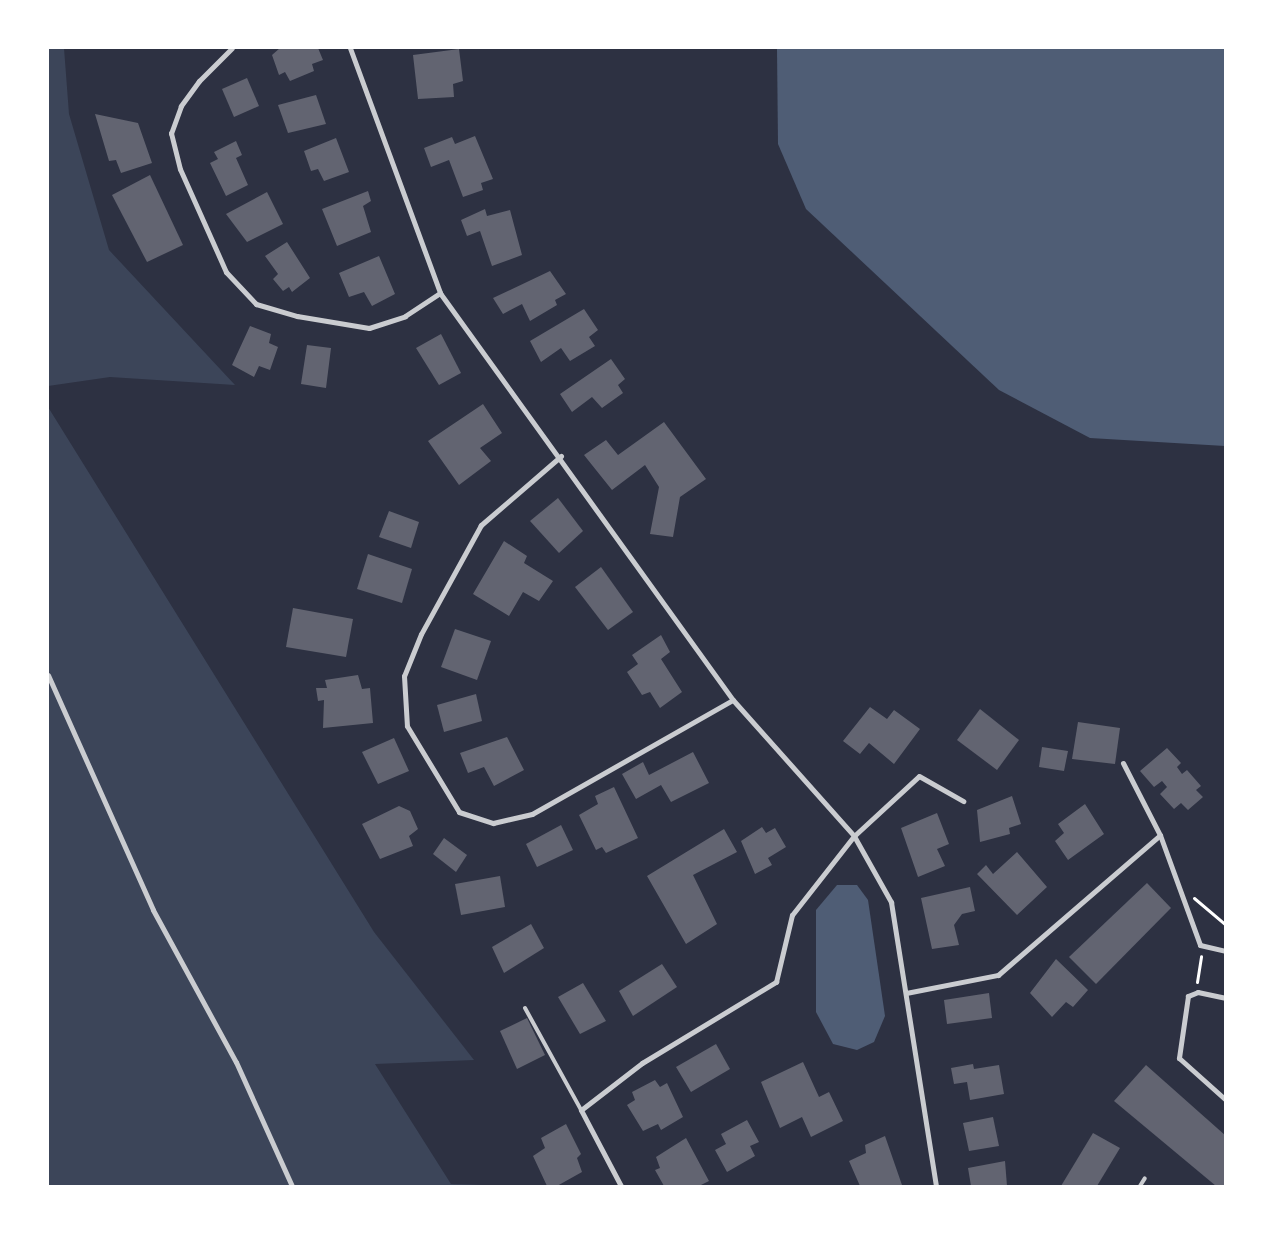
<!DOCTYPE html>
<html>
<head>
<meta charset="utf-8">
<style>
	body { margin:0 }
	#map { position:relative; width:1273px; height:1234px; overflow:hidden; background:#2d3142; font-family:Inter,sans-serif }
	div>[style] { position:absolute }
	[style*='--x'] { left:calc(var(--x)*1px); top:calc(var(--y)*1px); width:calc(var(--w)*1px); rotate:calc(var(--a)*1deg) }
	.green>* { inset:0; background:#3c4559 }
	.water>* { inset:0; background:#4f5d75 }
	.building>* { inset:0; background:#626471 }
	.path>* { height:3px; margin:-1.5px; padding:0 1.5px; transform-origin:1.5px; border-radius:1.5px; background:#fff }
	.service>* { height:4px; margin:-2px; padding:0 2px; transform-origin:2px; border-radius:2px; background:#caccd0 }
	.minor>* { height:5px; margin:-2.5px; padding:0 2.5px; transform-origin:2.5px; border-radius:2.5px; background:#caccd0 }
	span { translate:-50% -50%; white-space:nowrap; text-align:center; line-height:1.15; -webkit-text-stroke:5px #fff; paint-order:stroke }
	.frame { position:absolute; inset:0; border:49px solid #fff; pointer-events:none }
</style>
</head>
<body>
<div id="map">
	<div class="green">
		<i style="clip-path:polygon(48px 48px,64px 48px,69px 114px,109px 250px,235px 385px,110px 377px,48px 386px)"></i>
		<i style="clip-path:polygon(48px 407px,374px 932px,474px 1060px,375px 1064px,451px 1184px,516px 1186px,48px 1186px)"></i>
	</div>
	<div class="water">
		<i style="clip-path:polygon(777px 48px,1225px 48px,1225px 446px,1090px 438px,999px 390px,806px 209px,778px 144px)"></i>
		<i style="clip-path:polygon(837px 885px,857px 885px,868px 900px,885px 1016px,874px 1042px,857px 1050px,833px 1044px,816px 1012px,816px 910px)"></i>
	</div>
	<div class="building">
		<i style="clip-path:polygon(280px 48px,318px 48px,323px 60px,312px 64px,314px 71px,290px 81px,285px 72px,279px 75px,272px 55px)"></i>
		<i style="clip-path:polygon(459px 49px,463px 81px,453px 84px,454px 97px,418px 99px,413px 55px)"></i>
		<i style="clip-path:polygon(247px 78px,259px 106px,234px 117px,222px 89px)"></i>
		<i style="clip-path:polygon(316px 95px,326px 124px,288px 133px,278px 105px)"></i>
		<i style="clip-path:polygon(95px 114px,138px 123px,152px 163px,121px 173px,116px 160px,109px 161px)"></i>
		<i style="clip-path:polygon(475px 136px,493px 179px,481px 183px,483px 190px,463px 197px,449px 160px,431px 167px,424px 148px,452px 137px,455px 144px)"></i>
		<i style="clip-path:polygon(336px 138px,349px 172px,324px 181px,318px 169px,311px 171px,304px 151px)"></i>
		<i style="clip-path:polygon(236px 141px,242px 155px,236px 158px,248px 185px,226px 196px,210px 163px,218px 159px,214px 152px)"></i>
		<i style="clip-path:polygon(150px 175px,183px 245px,147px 262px,112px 195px)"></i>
		<i style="clip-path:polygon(368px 191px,371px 201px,363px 206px,371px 232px,337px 246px,322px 209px)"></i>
		<i style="clip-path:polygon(267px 192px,283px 224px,247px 242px,226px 214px)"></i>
		<i style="clip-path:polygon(485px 209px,487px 216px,510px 210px,522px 255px,492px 266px,480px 231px,467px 236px,461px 220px)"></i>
		<i style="clip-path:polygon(287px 242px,310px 278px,292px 292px,289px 287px,283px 291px,273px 279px,278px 274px,265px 256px)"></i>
		<i style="clip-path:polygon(379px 256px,395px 294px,372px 306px,364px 292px,349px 297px,339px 273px)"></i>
		<i style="clip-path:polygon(550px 271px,566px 294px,555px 300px,557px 305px,530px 321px,522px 304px,503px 314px,493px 298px)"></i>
		<i style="clip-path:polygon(584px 309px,598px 330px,589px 337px,595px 346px,570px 361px,561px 348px,541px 362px,530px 341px)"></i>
		<i style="clip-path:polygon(250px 326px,271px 334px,269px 343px,278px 347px,270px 370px,259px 366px,254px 377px,232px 365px)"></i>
		<i style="clip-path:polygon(441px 334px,461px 373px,439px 385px,416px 348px)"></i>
		<i style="clip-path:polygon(307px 345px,331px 348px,326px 388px,301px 384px)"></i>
		<i style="clip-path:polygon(611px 359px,625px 379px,618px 385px,623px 393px,602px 408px,592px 397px,572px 412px,560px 394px)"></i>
		<i style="clip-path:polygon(483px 404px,502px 433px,480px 448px,491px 461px,459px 485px,428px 441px)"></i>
		<i style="clip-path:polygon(664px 422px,706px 479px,680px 497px,673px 537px,650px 534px,659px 487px,645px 465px,612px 490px,584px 455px,606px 440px,618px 455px)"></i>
		<i style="clip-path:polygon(558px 498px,583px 531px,559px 553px,530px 521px)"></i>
		<i style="clip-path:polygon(389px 511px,419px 522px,411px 548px,379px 537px)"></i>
		<i style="clip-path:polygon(504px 541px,527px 556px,524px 563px,553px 581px,539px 601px,523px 592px,509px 616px,473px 594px)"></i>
		<i style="clip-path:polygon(368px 554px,412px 569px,402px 603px,357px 589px)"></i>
		<i style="clip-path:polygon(601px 567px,633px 612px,608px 630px,575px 587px)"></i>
		<i style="clip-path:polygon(293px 608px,353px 619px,346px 657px,286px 647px)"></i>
		<i style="clip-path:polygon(455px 629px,491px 641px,477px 680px,441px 667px)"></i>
		<i style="clip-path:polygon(661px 635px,670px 652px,661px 659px,682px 692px,660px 708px,650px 692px,642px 695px,627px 672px,638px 664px,632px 655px)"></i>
		<i style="clip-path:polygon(358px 675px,362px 689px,370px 688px,373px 723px,323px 728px,324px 700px,318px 701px,316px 688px,327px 688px,325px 680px)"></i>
		<i style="clip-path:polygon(476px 694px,482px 721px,444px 732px,437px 705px)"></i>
		<i style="clip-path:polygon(870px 707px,887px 719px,894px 710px,920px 729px,894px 764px,869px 743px,860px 754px,843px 741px)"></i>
		<i style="clip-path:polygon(980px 709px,1019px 740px,997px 770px,957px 740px)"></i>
		<i style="clip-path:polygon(1078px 722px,1120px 728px,1115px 764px,1072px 759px)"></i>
		<i style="clip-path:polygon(507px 737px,524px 770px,494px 786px,484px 767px,468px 773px,460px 753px)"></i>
		<i style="clip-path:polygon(394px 738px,409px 771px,378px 784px,362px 752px)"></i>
		<i style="clip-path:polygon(1042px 747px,1068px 751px,1064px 771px,1039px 767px)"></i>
		<i style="clip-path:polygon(1167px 748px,1181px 763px,1177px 767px,1182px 774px,1187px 770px,1201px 786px,1196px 790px,1203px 797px,1188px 810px,1181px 803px,1174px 809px,1160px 794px,1167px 787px,1162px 781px,1154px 787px,1140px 771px)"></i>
		<i style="clip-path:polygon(693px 752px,709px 783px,671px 802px,661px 785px,636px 799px,622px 774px,643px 762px,649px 775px)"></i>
		<i style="clip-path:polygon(614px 787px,638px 838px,606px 853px,602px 847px,596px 850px,579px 815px,598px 804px,595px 796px)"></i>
		<i style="clip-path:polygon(1012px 796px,1021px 824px,1009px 828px,1010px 834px,980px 842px,977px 810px)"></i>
		<i style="clip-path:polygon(1085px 804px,1104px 834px,1068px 860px,1055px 841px,1064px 833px,1058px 824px)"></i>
		<i style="clip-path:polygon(399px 806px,410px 811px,418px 829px,409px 836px,413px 846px,380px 859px,362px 824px)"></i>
		<i style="clip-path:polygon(937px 813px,949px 844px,937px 849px,945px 866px,918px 877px,901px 828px)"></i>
		<i style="clip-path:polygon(561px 825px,573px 850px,537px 867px,526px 844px)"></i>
		<i style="clip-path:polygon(762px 827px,766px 833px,775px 828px,786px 847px,768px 858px,772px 865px,755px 874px,741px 841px)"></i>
		<i style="clip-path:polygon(724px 829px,737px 852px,693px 875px,717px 924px,686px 944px,647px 876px)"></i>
		<i style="clip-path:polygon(444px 838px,467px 855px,456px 872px,433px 854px)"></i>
		<i style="clip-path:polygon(1017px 852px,1047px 887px,1017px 915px,977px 874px,986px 865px,993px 874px)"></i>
		<i style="clip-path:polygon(500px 876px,505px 907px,461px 915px,455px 884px)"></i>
		<i style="clip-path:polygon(1147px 883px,1171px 908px,1096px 984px,1069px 957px)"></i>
		<i style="clip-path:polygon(970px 887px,975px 911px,962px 914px,954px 925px,959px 945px,932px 949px,921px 898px)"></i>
		<i style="clip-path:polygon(531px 924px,544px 948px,504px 973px,492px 947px)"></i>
		<i style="clip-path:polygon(1056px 959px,1088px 990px,1073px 1007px,1066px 1002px,1052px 1017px,1030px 993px)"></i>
		<i style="clip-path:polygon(662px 964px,677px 987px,633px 1016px,619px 991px)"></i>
		<i style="clip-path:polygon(583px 983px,606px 1021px,580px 1034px,558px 997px)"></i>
		<i style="clip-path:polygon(989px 993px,992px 1018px,947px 1024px,944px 1000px)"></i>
		<i style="clip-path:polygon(527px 1018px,545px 1055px,517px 1069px,500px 1031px)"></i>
		<i style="clip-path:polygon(716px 1044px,730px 1069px,691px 1092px,676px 1067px)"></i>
		<i style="clip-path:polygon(803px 1062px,819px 1097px,829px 1092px,843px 1121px,811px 1137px,802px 1117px,780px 1128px,761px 1082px)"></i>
		<i style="clip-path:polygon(973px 1064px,974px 1069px,999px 1065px,1004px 1094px,970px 1100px,967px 1082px,954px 1084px,951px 1068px)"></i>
		<i style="clip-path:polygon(1146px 1065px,1226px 1136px,1226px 1186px,1216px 1186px,1114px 1101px)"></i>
		<i style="clip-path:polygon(655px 1080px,660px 1087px,667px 1083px,683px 1117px,661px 1130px,658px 1124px,643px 1131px,627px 1105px,635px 1100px,632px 1092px)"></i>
		<i style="clip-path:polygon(993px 1117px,999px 1146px,969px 1151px,963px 1123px)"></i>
		<i style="clip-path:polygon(747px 1120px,759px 1142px,750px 1146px,755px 1156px,727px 1172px,715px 1150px,726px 1144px,721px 1134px)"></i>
		<i style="clip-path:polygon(566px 1124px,581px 1154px,577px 1158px,582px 1172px,557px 1186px,547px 1186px,533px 1156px,545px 1148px,541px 1138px)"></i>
		<i style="clip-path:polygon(1093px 1133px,1120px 1148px,1097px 1186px,1061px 1186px)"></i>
		<i style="clip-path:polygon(885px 1136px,902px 1185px,860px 1186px,849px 1161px,866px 1153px,865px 1145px)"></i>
		<i style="clip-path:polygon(686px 1138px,709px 1181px,699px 1186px,664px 1186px,655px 1170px,660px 1168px,656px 1157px)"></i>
		<i style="clip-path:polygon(1005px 1161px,1007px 1186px,971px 1186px,968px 1168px)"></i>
	</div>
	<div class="path">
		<i style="--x:1194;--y:898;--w:42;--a:40.2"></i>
		<i style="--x:1197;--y:982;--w:26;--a:-81"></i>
	</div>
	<div class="service">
		<i style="--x:525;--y:1008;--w:116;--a:61.2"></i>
		<i style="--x:1140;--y:1186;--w:9;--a:-58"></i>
	</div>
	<div class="minor">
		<i style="--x:232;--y:48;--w:47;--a:135"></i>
		<i style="--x:199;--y:81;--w:31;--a:126"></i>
		<i style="--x:181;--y:106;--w:29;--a:110"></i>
		<i style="--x:171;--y:133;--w:37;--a:76"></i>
		<i style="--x:180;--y:169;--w:113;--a:65.9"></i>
		<i style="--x:226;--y:272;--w:44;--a:46.8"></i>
		<i style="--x:256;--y:304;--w:43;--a:16.3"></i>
		<i style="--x:297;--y:316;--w:73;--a:9.5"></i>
		<i style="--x:369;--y:328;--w:38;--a:-18"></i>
		<i style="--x:405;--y:316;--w:42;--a:-33.3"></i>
		<i style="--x:350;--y:48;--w:261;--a:69.8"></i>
		<i style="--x:440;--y:293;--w:501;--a:54.25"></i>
		<i style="--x:733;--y:700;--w:182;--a:48.3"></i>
		<i style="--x:854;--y:836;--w:76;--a:60.7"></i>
		<i style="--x:891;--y:902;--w:288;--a:81"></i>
		<i style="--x:561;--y:456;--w:106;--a:139.2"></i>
		<i style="--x:481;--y:525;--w:124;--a:118.8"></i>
		<i style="--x:421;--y:634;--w:45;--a:112"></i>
		<i style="--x:404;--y:676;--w:50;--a:86.6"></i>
		<i style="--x:407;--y:726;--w:100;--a:58.8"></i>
		<i style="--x:459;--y:812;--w:36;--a:18"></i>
		<i style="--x:493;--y:823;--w:40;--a:-13"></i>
		<i style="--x:532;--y:814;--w:231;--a:-29.6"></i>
		<i style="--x:48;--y:675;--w:257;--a:65.9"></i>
		<i style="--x:153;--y:910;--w:173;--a:61.4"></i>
		<i style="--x:236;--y:1062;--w:136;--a:65.7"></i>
		<i style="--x:1123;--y:763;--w:81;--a:62.8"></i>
		<i style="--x:1160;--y:835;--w:117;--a:70"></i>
		<i style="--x:1200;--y:945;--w:27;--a:13"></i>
		<i style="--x:906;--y:993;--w:94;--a:-11.1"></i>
		<i style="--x:998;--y:975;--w:214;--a:-40.8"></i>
		<i style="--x:1226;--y:998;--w:29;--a:-168"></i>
		<i style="--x:1198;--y:992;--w:11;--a:158"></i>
		<i style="--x:1188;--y:996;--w:63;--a:98.3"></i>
		<i style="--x:1179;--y:1058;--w:63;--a:41.8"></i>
		<i style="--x:621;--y:1186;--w:86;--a:-117.8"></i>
		<i style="--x:581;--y:1110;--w:77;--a:-37.6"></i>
		<i style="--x:642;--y:1063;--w:157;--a:-31.2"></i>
		<i style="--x:776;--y:982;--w:69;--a:-76.6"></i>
		<i style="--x:792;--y:915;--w:100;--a:-51.9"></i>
		<i style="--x:854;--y:836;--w:88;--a:-42.7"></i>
		<i style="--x:919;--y:776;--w:51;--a:29.6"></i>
	</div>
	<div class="frame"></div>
</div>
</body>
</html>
